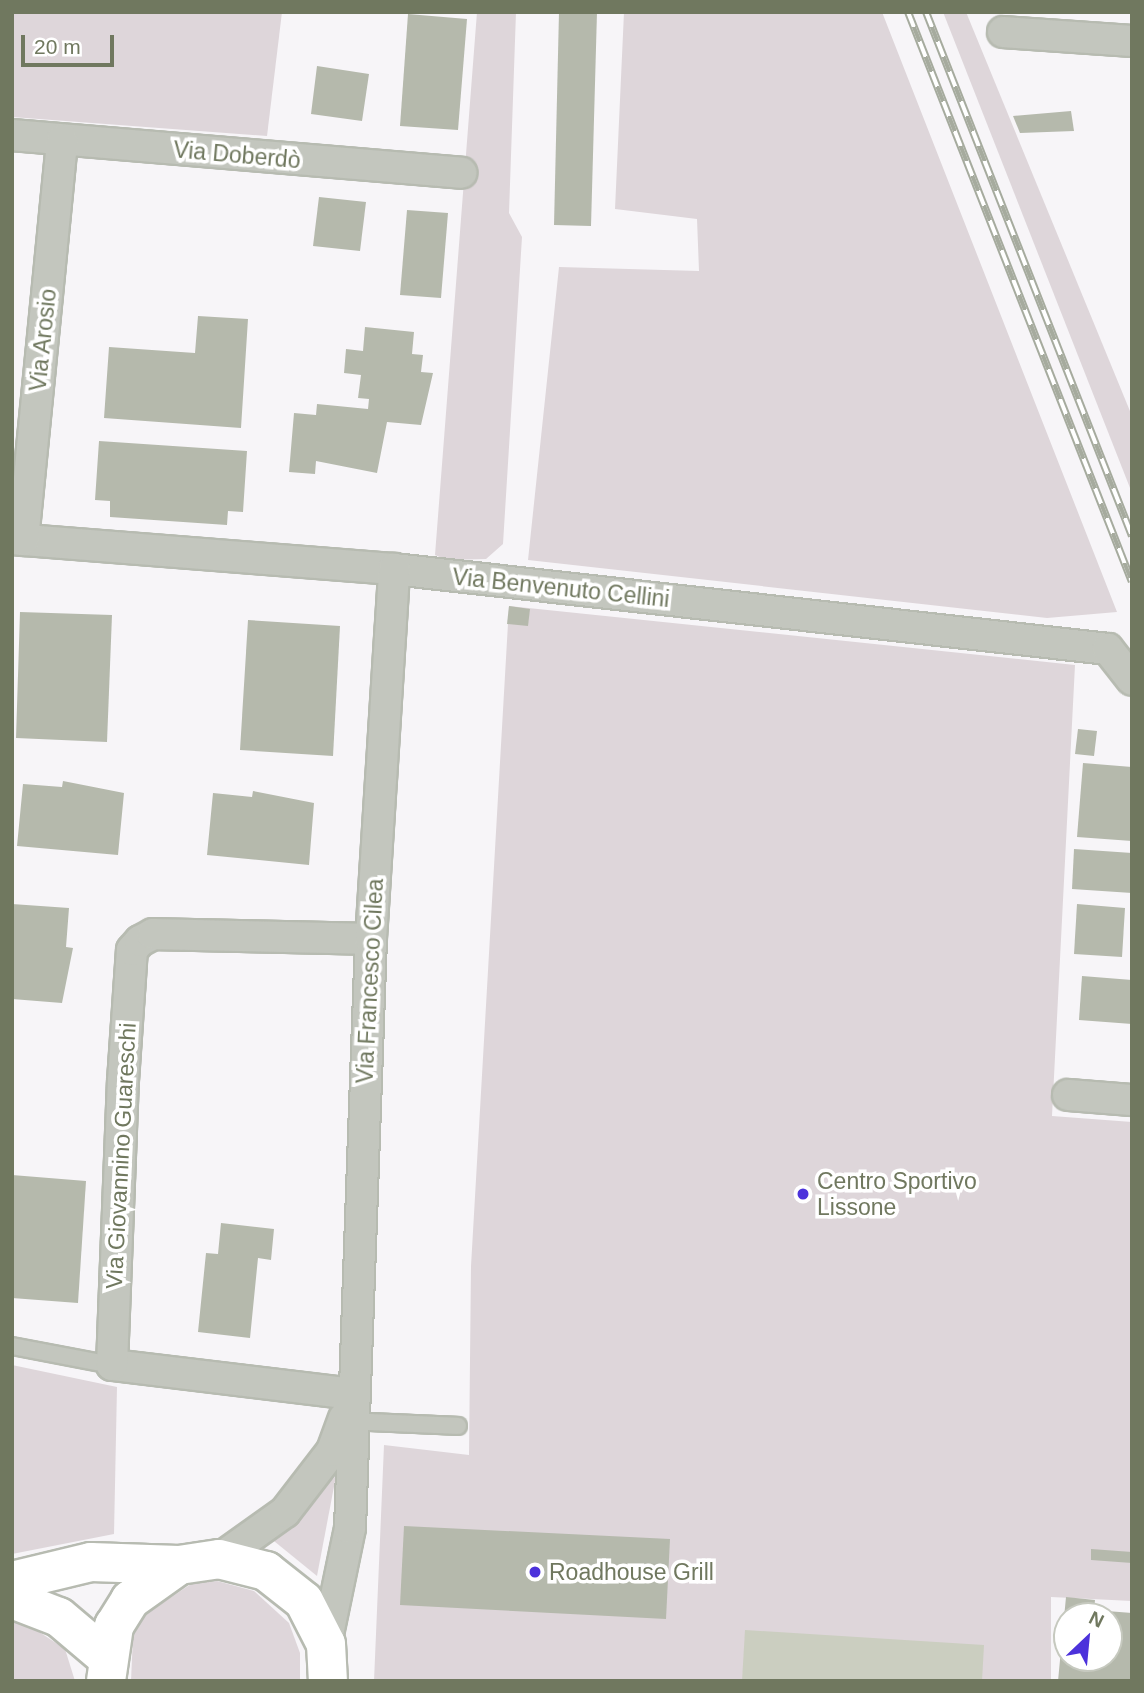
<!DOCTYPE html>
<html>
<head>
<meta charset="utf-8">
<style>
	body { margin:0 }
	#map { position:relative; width:1144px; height:1693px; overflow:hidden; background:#f7f5f8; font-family:Helvetica,sans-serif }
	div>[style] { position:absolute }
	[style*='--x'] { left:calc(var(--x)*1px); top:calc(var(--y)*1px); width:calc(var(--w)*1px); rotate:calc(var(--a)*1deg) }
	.green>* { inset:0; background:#ded6da }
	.water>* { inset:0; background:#cbcec0 }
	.building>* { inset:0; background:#b5b9ac }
	.roads { filter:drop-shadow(2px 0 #b7bbb1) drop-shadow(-2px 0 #b7bbb1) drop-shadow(0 2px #b7bbb1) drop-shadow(0 -2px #b7bbb1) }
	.service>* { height:16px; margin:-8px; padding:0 8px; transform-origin:8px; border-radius:8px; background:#c3c6be }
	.minor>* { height:30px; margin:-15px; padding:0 15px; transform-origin:15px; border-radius:15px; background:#c3c6be }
	.secondary>* { height:38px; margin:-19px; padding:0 19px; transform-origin:19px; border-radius:19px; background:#fff }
	.trunk>* { height:38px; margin:-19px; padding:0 19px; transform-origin:19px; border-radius:19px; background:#fff }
	.rail>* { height:8px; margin-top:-4px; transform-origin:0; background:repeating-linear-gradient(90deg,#fff 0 16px,#a6ab9e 0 32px); box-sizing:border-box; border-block:2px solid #a6ab9e }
	.dots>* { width:19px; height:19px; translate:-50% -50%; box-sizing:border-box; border:4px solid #fff; border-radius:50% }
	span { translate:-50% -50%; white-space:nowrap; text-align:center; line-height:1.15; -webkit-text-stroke:7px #fff; paint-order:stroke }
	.street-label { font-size:23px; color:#70785f }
	.poi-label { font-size:23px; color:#70785f }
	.left { translate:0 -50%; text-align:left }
	.frame { position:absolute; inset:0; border:14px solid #70785f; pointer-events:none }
	.north { position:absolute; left:1053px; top:1602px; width:70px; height:70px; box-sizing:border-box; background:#fff; border:2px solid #c6c9bf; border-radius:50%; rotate:26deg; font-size:19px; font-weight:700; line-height:28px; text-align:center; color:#70785f }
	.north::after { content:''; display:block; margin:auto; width:24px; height:32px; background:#4c32db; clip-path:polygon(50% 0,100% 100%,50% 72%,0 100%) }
	.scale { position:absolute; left:21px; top:35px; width:93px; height:32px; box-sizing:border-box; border:4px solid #70785f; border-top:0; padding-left:9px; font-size:21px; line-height:24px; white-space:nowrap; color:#70785f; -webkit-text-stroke:5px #fff; paint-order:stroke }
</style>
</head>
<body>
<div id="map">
	<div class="green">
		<i style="clip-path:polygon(12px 12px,282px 12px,267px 136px,12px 117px)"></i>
		<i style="clip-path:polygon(477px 12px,516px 12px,509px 213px,522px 237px,503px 544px,486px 559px,446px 560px,435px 555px)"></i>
		<i style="clip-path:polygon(624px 12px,882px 12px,1117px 612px,1047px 618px,528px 560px,559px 267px,699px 271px,697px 219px,615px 209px)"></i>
		<i style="clip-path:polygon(943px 12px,966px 12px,1132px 416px,1132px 493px)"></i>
		<i style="clip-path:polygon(509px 606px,1075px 665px,1052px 1116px,1132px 1122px,1132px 1601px,1051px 1597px,1051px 1681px,374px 1681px,384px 1445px,469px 1455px,471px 1266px)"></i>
		<i style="clip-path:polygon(12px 1365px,117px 1387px,114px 1534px,12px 1554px)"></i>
		<i style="clip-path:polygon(336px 1476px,317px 1576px,269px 1537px)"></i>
		<i style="clip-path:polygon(217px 1581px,254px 1591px,289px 1623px,300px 1653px,300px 1681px,131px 1681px,133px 1636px,146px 1614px,191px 1584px)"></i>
		<i style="clip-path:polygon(12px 1614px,65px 1649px,75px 1681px,12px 1681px)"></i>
	</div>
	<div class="water">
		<i style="clip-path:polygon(745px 1630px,984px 1645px,982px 1681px,742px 1681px)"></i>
	</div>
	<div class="building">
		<i style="clip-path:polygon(559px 12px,597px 12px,591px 226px,554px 225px)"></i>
		<i style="clip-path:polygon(408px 14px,467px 19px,458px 130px,400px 126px)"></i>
		<i style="clip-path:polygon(317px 66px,369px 74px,362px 121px,311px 114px)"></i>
		<i style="clip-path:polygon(1071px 111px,1074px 131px,1020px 133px,1013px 116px)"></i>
		<i style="clip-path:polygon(319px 197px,366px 202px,360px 251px,313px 246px)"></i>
		<i style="clip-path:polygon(407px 210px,448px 213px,441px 298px,400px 295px)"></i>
		<i style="clip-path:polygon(198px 316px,248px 319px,241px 428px,104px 418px,109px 347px,195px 353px)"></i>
		<i style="clip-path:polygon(365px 327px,414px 332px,412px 354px,423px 355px,421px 372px,433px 373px,421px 425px,387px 422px,377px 473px,316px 461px,315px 474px,289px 472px,294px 413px,316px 415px,317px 404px,368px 409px,369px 399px,358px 398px,361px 375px,344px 373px,346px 349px,363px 351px)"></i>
		<i style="clip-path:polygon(99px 441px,247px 451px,243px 512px,228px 511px,227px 525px,110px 517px,110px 501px,95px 500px)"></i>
		<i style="clip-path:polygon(509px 606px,530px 609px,528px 626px,507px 624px)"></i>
		<i style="clip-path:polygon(20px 612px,112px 615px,107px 742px,16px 738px)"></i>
		<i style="clip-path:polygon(248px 620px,340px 626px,333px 756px,240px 750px)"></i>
		<i style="clip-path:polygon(1078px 729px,1097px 731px,1094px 756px,1075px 754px)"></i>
		<i style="clip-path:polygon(1083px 763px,1132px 767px,1132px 841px,1077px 837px)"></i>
		<i style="clip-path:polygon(63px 781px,124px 793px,118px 855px,17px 846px,23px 784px,62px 787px)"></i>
		<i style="clip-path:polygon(253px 791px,314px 803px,309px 865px,207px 855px,213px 793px,252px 797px)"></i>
		<i style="clip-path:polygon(1074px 849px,1132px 853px,1132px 893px,1072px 889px)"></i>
		<i style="clip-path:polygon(12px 904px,69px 908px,66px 947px,73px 948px,62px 1003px,12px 999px)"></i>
		<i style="clip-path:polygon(1077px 904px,1125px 908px,1122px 957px,1074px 954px)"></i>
		<i style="clip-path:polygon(1082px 976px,1132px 980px,1132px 1024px,1079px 1020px)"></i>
		<i style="clip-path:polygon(12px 1175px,86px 1181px,78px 1303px,12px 1298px)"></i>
		<i style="clip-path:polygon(221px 1223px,274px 1229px,271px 1260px,258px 1258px,250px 1338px,198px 1332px,206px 1253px,218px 1254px)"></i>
		<i style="clip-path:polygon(404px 1526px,670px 1539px,666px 1619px,400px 1605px)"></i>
		<i style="clip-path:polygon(1091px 1549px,1132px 1552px,1132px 1563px,1091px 1560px)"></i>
		<i style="clip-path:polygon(evenodd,1066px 1597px,1095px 1600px,1094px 1610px,1132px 1613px,1132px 1681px,1058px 1681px,1066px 1597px,1067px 1616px,1109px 1616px,1109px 1658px,1067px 1658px,1067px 1616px)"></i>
	</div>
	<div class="roads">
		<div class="service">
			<i style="--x:12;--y:1346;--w:102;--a:10.8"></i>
			<i style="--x:349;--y:1421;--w:109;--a:2.6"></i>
		</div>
		<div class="minor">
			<i style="--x:1003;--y:32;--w:129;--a:4"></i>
			<i style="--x:12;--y:135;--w:451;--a:4.8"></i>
			<i style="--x:12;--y:539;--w:383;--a:4.5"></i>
			<i style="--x:394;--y:569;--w:718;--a:6.39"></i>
			<i style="--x:1108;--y:649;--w:39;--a:52"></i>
			<i style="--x:23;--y:540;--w:402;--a:-84.4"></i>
			<i style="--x:1068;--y:1095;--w:64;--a:4.5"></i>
			<i style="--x:353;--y:1394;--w:243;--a:-173.1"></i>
			<i style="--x:112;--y:1365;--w:284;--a:-87.8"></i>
			<i style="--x:123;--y:1081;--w:131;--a:-86.1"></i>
			<i style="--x:132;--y:950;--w:12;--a:-48"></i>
			<i style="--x:140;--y:941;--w:15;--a:-28"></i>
			<i style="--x:153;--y:934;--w:218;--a:1.3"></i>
			<i style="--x:219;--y:1559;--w:81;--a:-35.5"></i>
			<i style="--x:285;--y:1512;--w:77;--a:-52.4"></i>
			<i style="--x:332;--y:1451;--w:35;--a:-70"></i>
			<i style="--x:326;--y:1644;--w:118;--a:-78.3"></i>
			<i style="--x:350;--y:1528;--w:589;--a:-87.96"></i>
			<i style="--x:371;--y:939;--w:371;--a:-86.4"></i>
		</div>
		<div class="secondary">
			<i style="--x:106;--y:1681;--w:56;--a:-81.7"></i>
			<i style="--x:114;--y:1626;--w:31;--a:-58"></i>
			<i style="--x:130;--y:1600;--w:60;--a:-35.5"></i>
			<i style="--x:179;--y:1565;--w:40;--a:-8.5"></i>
			<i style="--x:219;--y:1559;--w:49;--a:14.3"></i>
			<i style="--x:266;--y:1571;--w:48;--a:38.3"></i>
			<i style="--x:304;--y:1601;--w:48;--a:62.9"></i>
			<i style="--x:326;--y:1644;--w:37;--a:87"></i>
		</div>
		<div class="trunk">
			<i style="--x:12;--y:1581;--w:81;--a:-13.5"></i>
			<i style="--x:91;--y:1562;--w:88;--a:2"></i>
			<i style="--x:12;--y:1599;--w:50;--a:21"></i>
			<i style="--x:59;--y:1617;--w:60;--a:40.3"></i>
		</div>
	</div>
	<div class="rail">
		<i style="--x:908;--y:12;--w:612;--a:68.55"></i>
		<i style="--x:926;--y:12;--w:563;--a:68.54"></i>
	</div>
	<div class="dots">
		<i style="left:803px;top:1194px;background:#4c32db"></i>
		<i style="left:535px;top:1572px;background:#4c32db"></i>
	</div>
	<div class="street-label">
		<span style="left:237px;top:155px;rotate:5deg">Via Doberdò</span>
		<span style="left:43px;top:340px;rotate:-84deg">Via Arosio</span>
		<span style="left:561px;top:588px;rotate:6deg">Via Benvenuto Cellini</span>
		<span style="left:370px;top:981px;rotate:-87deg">Via Francesco Cilea</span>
		<span style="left:121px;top:1156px;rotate:-87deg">Via Giovannino Guareschi</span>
	</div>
	<div class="poi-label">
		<span class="left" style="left:817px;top:1194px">Centro Sportivo<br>Lissone</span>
		<span class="left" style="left:549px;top:1572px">Roadhouse Grill</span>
	</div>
	<div class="frame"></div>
	<div class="north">N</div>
	<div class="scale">20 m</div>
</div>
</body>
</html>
